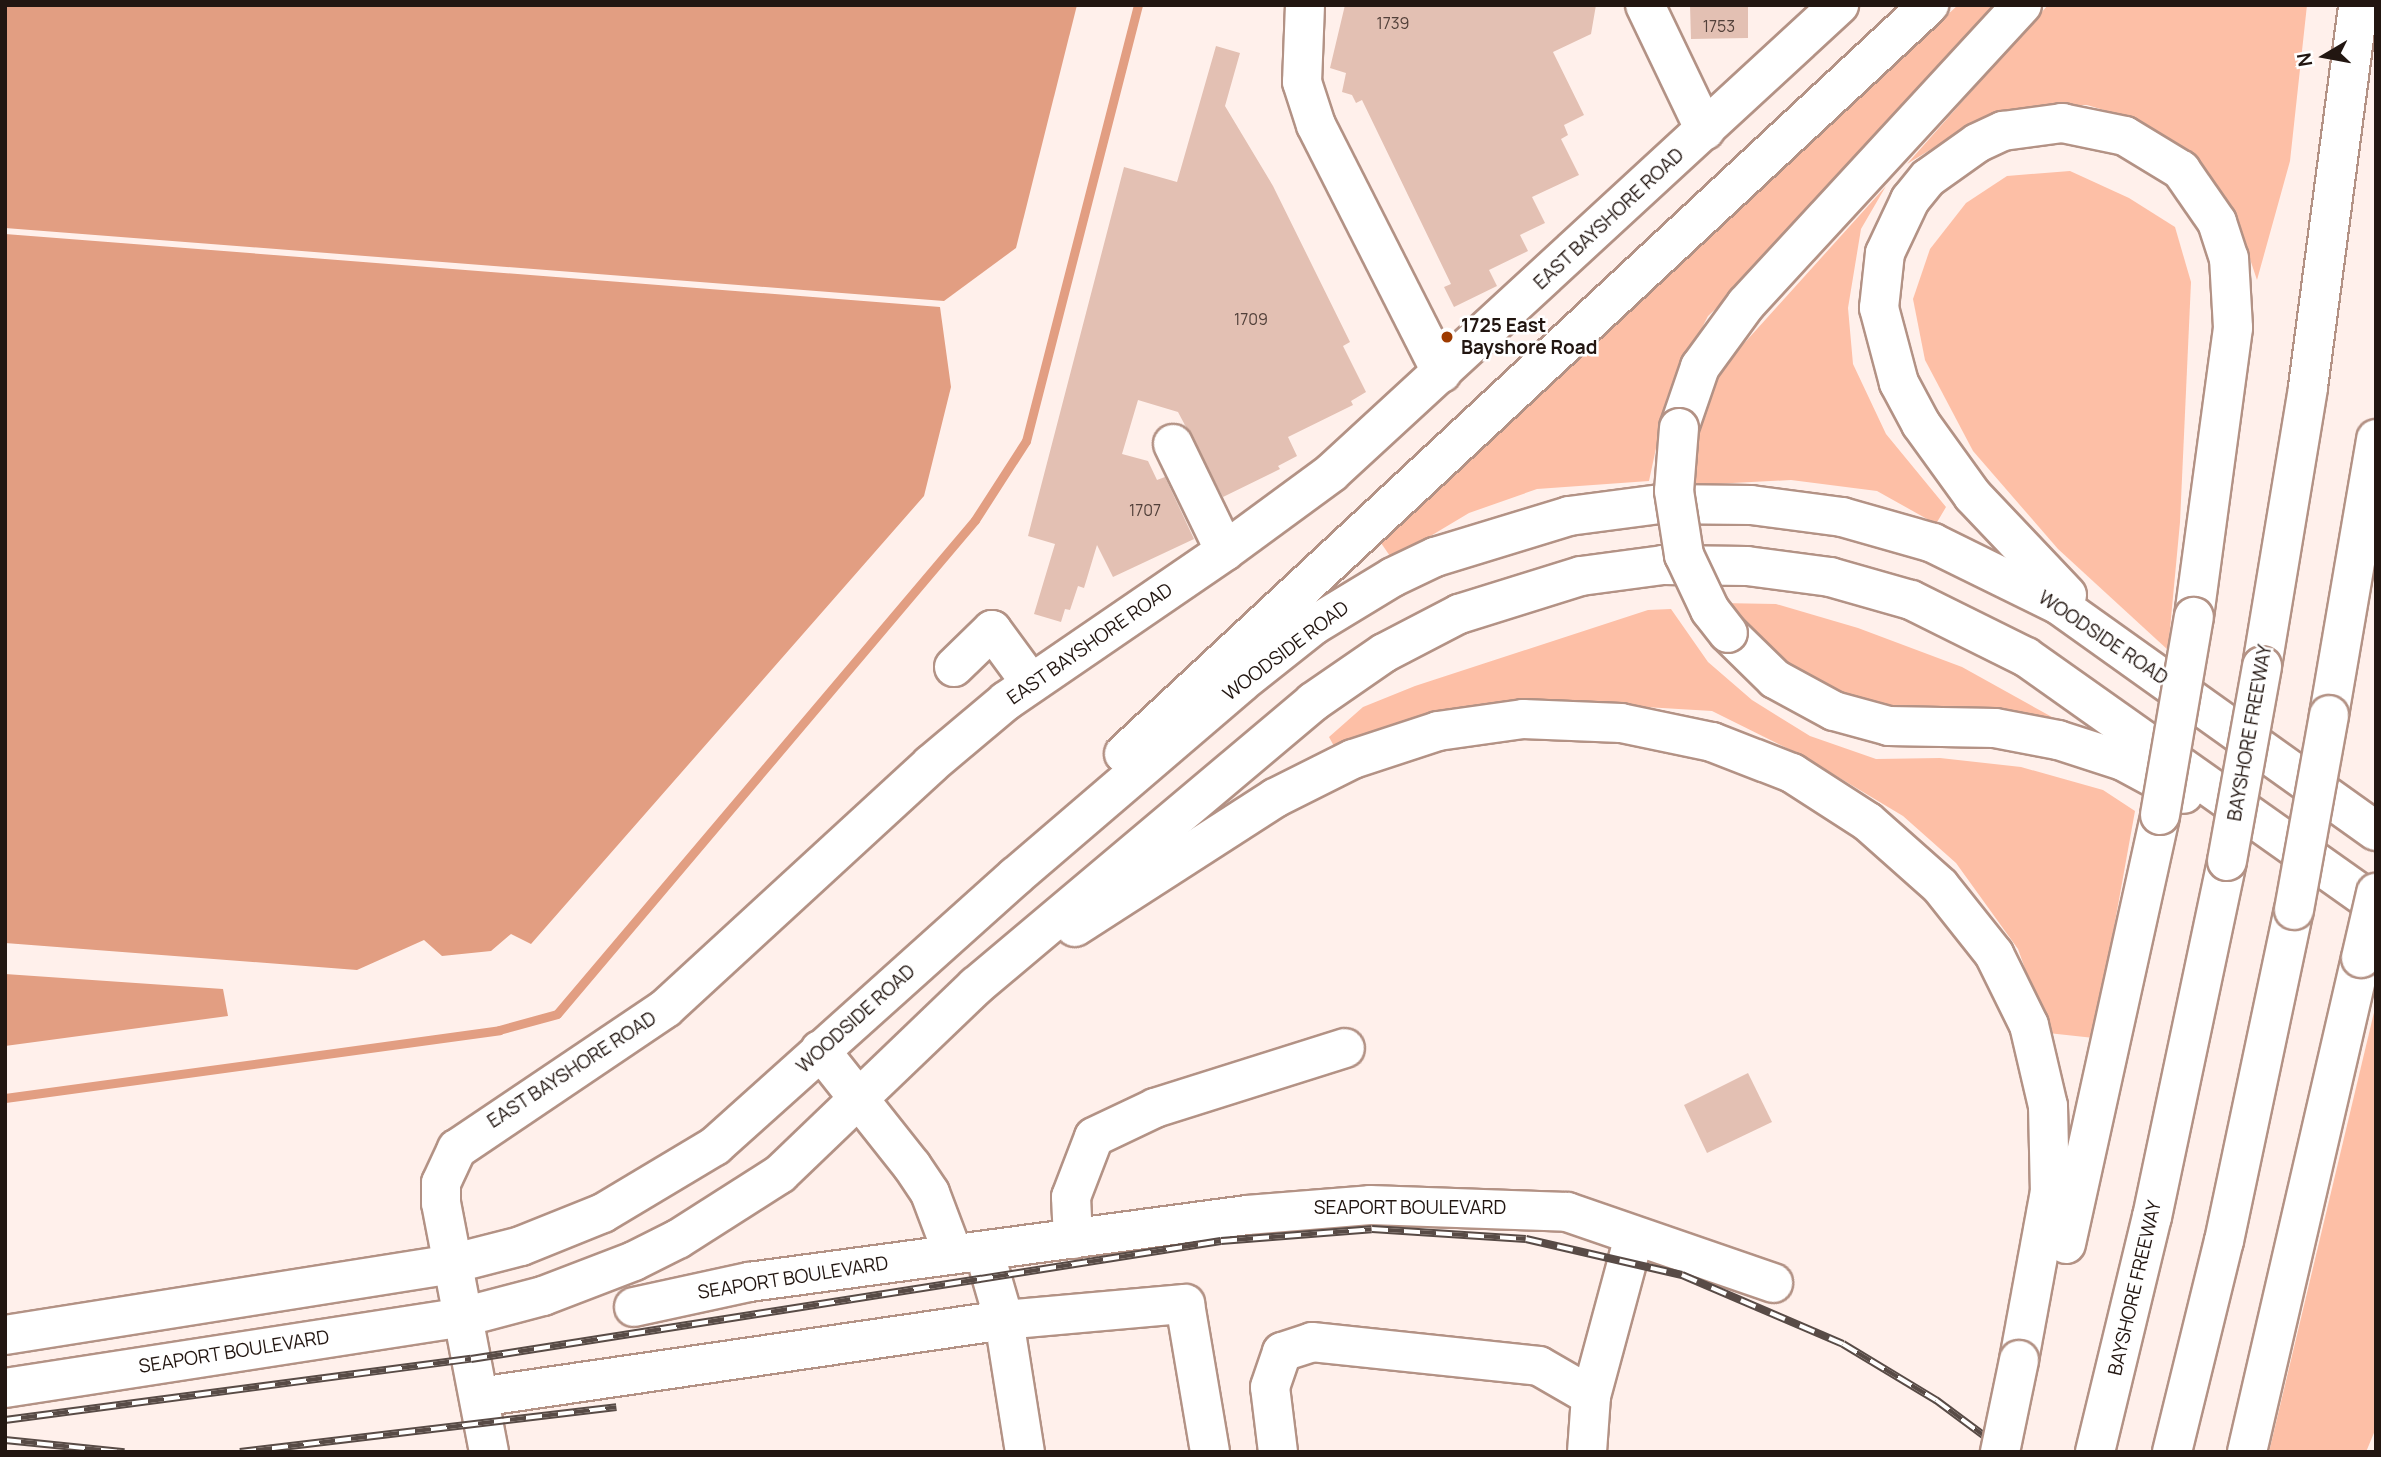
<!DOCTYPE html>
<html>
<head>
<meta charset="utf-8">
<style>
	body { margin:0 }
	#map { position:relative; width:2381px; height:1457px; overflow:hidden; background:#fff0eb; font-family:Manrope,sans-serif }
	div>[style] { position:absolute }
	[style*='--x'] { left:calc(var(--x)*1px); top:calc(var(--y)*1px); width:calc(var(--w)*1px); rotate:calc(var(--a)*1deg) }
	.green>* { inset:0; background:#fdbfa6 }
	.water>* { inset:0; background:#e29e82 }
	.stream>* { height:9px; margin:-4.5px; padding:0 4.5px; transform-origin:4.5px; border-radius:4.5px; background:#e29e82 }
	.building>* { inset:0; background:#e3c0b3 }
	.roads { filter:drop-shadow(2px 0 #b39285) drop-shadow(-2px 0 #b39285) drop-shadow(0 2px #b39285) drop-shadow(0 -2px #b39285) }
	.minor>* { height:38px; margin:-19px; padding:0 19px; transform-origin:19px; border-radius:19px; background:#fff }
	.major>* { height:38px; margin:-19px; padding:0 19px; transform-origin:19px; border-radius:19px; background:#fff }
	.highway>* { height:38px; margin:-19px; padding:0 19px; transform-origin:19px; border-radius:19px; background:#fff }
	.rail>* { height:8px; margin-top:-4px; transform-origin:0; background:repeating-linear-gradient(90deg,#fff 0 16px,#584b46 0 32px); box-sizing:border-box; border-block:2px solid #584b46 }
	.bridges { filter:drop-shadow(2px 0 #b39285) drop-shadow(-2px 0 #b39285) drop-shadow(0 2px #b39285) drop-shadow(0 -2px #b39285) }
	.highway-bridge>* { height:38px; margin:-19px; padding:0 19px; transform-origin:19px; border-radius:19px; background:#fff }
	.dots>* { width:19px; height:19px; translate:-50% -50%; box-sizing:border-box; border:4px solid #fff; border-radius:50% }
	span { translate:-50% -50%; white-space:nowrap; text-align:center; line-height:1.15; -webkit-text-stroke:5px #fff; paint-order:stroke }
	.number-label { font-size:16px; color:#52403a }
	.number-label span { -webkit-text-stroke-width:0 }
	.street-label { font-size:19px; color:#221611 }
	.poi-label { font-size:19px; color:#221611; font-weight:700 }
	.left { translate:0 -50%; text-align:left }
	.frame { position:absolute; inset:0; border:7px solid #221611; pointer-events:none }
	.north { position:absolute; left:2290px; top:21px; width:70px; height:70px; -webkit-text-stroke:5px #fff; paint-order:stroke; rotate:260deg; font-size:19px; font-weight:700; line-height:28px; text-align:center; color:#221611 }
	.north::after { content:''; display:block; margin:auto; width:24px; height:32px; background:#221611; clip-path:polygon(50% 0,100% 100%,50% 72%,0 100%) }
</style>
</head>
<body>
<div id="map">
	<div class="green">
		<i style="clip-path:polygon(1958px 5px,2004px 5px,1770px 258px,1708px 316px,1667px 397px,1649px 481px,1537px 489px,1469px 513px,1392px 559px,1381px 543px)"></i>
		<i style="clip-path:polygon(2048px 5px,2307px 5px,2290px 161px,2257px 280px,2234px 211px,2196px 156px,2137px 120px,2087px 105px,2037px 105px,1979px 120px,1907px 164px)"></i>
		<i style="clip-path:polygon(2070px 171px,2129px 198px,2175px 227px,2191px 282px,2180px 522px,2168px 650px,2058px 549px,1973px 451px,1925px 360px,1913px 299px,1930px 249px,1966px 203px,2007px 176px)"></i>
		<i style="clip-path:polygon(1886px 186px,1861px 229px,1848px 308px,1853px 364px,1886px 434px,1946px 507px,1936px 524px,1877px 491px,1791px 480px,1694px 485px,1692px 444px,1711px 380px)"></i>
		<i style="clip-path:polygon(1720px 603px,1776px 604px,1858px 628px,1962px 667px,2061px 722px,1922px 720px,1806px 685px)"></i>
		<i style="clip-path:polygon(1671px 609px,1708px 662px,1752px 700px,1810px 736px,1876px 759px,1940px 758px,2021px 767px,2103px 790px,2135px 811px,2094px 1038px,2048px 1033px,2018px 949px,1956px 863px,1903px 816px,1803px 756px,1712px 711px,1595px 704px,1463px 708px,1335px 748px,1329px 737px,1363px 707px,1415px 686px,1648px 610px)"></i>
		<i style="clip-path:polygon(2376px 1004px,2376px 1428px,2366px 1452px,2269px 1452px)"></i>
	</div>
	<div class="water">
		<i style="clip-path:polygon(5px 5px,1077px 5px,1016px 248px,944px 301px,5px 228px)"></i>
		<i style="clip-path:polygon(5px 234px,940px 307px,951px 387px,924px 496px,531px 944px,511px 934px,491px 951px,442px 956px,424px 940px,357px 970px,5px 943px)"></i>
		<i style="clip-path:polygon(5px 974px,223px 989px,228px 1016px,5px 1046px)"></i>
	</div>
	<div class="stream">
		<i style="--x:5;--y:1098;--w:499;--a:-7.8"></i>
		<i style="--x:499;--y:1030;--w:60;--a:-15.4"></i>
		<i style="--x:557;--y:1014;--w:647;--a:-49.76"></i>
		<i style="--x:975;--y:520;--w:94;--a:-57.2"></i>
		<i style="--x:1026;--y:441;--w:450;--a:-75.6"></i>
	</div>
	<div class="building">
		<i style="clip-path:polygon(1345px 5px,1596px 5px,1591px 34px,1553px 52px,1584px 115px,1564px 125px,1568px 135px,1561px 139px,1579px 175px,1532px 197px,1545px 223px,1520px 235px,1528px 251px,1489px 270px,1497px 286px,1454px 307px,1444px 287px,1451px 284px,1362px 100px,1356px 103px,1352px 95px,1342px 92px,1346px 73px,1330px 68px)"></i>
		<i style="clip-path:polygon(1690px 5px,1748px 5px,1748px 38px,1691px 39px)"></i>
		<i style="clip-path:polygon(1216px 46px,1240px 53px,1225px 106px,1273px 186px,1350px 342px,1343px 346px,1366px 392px,1351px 401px,1353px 405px,1288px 437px,1297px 456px,1278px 466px,1280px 469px,1223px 497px,1178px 412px,1138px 400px,1122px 454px,1148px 461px,1157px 480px,1165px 477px,1194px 539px,1113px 577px,1097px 545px,1084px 588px,1078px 586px,1070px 610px,1065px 609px,1061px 622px,1034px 614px,1055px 544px,1028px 536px,1124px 167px,1177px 182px)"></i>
		<i style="clip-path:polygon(1748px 1073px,1772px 1122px,1707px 1153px,1684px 1105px)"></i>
	</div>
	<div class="roads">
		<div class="minor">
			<i style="--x:1305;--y:5;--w:77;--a:92.2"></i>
			<i style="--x:1302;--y:82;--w:45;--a:72"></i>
			<i style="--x:1316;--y:125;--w:278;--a:63.1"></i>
			<i style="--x:1645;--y:5;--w:139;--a:64.4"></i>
			<i style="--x:1173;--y:444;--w:119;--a:64.1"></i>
			<i style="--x:954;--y:667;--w:53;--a:-44.2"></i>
			<i style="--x:992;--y:630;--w:66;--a:53.7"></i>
			<i style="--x:820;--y:1050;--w:148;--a:51.6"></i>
			<i style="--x:912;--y:1166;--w:32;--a:56"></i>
			<i style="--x:930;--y:1193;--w:65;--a:69.3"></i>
			<i style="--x:1073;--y:1239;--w:42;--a:-92.7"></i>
			<i style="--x:1071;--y:1197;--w:64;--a:-69"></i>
			<i style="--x:1094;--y:1137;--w:68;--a:-25.4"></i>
			<i style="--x:1155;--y:1108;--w:199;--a:-17.5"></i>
			<i style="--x:984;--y:1251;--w:72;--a:73.8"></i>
			<i style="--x:1004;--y:1320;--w:134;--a:81"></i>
			<i style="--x:634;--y:1307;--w:118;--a:-12.3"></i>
			<i style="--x:749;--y:1282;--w:502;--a:-7.66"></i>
			<i style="--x:1247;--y:1215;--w:123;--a:-4.6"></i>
			<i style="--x:1370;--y:1205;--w:197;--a:2"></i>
			<i style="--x:1567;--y:1212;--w:218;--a:19"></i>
			<i style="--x:479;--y:1397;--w:531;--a:-8.34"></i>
			<i style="--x:1004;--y:1320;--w:182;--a:-5.1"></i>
			<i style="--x:1185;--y:1304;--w:150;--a:80.4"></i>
			<i style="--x:489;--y:1452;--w:254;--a:-100.9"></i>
			<i style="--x:441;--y:1203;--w:20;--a:-90"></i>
			<i style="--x:441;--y:1183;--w:38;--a:-65"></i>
			<i style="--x:457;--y:1149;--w:252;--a:-34"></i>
			<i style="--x:666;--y:1008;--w:360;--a:-42.6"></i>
			<i style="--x:931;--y:764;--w:98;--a:-40"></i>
			<i style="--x:1006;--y:701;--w:265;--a:-34.4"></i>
			<i style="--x:1225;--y:551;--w:132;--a:-36.3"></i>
			<i style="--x:1331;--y:473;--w:691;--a:-42.65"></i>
			<i style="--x:1278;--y:1452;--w:65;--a:-97"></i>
			<i style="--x:1270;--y:1387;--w:37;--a:-71"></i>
			<i style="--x:1282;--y:1352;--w:32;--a:-18"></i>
			<i style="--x:1312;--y:1342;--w:228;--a:6"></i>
			<i style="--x:1539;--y:1366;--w:60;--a:30"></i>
			<i style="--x:1587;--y:1452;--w:56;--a:-85.9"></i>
			<i style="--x:1591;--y:1396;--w:165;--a:-74.9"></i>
		</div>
		<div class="major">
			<i style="--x:5;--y:1335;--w:452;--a:-9"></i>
			<i style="--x:5;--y:1388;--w:463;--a:-8.8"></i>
		</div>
		<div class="highway">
			<i style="--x:1679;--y:428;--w:65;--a:-71"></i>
			<i style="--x:1700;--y:367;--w:78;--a:-53.9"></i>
			<i style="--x:1746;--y:304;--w:407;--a:-47.3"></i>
			<i style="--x:2067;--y:595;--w:137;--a:-133.5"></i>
			<i style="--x:1973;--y:496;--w:89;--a:-125.8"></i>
			<i style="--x:1921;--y:424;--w:47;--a:-118.2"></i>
			<i style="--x:1899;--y:383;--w:78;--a:-104.9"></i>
			<i style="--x:1879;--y:308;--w:55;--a:-83.8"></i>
			<i style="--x:1885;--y:253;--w:59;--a:-64.7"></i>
			<i style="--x:1910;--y:200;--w:28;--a:-51"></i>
			<i style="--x:1928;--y:178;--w:60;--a:-35.5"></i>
			<i style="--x:1977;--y:143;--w:29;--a:-25"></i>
			<i style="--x:2003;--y:131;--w:60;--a:-7.7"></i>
			<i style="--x:2062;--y:123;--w:64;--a:11.7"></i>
			<i style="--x:2125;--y:136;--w:66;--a:31.3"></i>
			<i style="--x:2181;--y:170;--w:63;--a:55.3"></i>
			<i style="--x:2217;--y:222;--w:38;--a:72"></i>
			<i style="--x:2229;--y:258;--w:70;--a:86.7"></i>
			<i style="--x:2233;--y:328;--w:292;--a:97.7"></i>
			<i style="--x:1728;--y:633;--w:66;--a:44.4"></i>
			<i style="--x:1775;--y:679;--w:67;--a:28.5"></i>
			<i style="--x:1834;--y:711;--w:57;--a:15.3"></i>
			<i style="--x:1889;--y:726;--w:106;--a:1.1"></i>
			<i style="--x:1995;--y:728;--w:64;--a:10.8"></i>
			<i style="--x:2058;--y:740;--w:68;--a:17.9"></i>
			<i style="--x:2123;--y:761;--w:69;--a:28.4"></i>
			<i style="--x:2262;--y:666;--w:283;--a:-80.6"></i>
			<i style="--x:2308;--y:387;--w:385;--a:-82.5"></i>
			<i style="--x:2329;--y:715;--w:280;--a:-80.3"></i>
			<i style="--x:1124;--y:754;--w:1100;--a:-42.94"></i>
			<i style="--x:1075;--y:927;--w:238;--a:-32.8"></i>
			<i style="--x:1275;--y:798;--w:87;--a:-26.6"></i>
			<i style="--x:1353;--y:759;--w:89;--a:-18.2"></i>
			<i style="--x:1438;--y:731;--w:86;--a:-8"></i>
			<i style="--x:1523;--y:719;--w:98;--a:2.3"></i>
			<i style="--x:1621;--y:723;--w:93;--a:11.8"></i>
			<i style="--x:1712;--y:742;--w:86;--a:21.2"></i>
			<i style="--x:1792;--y:773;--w:90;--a:32.8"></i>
			<i style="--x:1868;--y:822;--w:96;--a:41.6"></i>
			<i style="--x:1940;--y:886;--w:87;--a:51.5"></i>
			<i style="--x:1994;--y:954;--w:79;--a:63.8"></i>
			<i style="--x:2029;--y:1025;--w:83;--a:76.8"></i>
			<i style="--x:2048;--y:1106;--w:85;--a:88.7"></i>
			<i style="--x:2050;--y:1191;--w:172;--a:100.4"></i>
			<i style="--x:2066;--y:1244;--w:439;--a:-77.6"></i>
			<i style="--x:451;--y:1264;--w:72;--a:-14.4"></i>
			<i style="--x:521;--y:1246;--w:88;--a:-21.9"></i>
			<i style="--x:603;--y:1213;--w:131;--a:-30.9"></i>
			<i style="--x:715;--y:1146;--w:404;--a:-41.9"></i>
			<i style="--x:1016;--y:876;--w:296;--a:-40.6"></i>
			<i style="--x:1241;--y:683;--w:93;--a:-38.5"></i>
			<i style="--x:1314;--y:625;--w:92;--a:-31.3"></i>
			<i style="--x:1393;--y:577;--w:47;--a:-25.5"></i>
			<i style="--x:1435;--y:557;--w:140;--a:-17"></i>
			<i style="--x:1569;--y:516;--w:92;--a:-7.5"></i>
			<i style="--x:1660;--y:504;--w:91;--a:0.6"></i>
			<i style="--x:1751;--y:505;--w:92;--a:7.5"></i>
			<i style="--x:1842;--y:517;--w:95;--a:15.9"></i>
			<i style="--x:1933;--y:543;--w:140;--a:26.2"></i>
			<i style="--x:2059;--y:605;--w:389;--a:35.5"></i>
			<i style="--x:463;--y:1317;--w:83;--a:-14.7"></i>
			<i style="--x:543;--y:1296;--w:97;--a:-21"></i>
			<i style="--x:634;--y:1261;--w:49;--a:-26.6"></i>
			<i style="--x:678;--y:1239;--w:121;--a:-32.5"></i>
			<i style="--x:780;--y:1174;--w:272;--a:-43.8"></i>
			<i style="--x:976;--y:986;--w:441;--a:-40.1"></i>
			<i style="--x:1313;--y:702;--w:86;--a:-34.6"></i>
			<i style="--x:1384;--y:653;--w:85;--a:-27.5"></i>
			<i style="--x:1459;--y:614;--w:128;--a:-17.3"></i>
			<i style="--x:1581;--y:576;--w:83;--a:-7.6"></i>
			<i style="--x:1663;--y:565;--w:84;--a:0.7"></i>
			<i style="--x:1747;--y:566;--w:84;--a:7.5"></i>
			<i style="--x:1830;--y:577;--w:84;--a:15.9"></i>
			<i style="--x:1911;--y:600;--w:128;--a:26.4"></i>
			<i style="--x:2026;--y:657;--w:429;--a:35.3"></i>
			<i style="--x:2095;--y:1452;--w:242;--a:-76.4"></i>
			<i style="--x:2152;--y:1217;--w:364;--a:-78.1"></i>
			<i style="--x:2172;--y:1452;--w:217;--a:-76.2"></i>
			<i style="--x:2224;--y:1241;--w:338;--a:-78.1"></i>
			<i style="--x:2247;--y:1452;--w:507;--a:-77.01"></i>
		</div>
	</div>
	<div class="rail">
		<i style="--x:5;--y:1420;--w:470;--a:-7.5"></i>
		<i style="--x:471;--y:1359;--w:759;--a:-8.94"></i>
		<i style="--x:1221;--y:1241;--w:151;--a:-4.5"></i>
		<i style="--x:1372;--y:1229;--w:154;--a:3.7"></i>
		<i style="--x:1526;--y:1239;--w:160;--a:13"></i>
		<i style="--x:1682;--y:1275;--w:175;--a:23.2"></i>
		<i style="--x:1843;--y:1344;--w:109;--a:31.1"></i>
		<i style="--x:1936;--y:1400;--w:87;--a:36.6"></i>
		<i style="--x:5;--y:1440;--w:120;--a:5.8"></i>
		<i style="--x:240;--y:1452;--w:379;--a:-6.8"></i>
	</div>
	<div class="bridges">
		<div class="highway-bridge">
			<i style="--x:1679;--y:428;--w:63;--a:94.5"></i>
			<i style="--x:1674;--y:491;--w:65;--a:81.1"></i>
			<i style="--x:1684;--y:555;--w:61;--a:64.7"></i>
			<i style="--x:1710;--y:610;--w:29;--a:52"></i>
			<i style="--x:2160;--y:815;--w:201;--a:-80.3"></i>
			<i style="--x:2227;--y:861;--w:198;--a:-79.8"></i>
			<i style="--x:2294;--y:910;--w:198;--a:-79.8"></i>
			<i style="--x:2361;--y:958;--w:67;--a:-77"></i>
			<i style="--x:2000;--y:1452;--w:94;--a:-78.3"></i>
		</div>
	</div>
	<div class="dots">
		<i style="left:1447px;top:337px;background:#9e3b00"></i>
	</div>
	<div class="number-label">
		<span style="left:1393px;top:23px">1739</span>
		<span style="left:1719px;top:26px">1753</span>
		<span style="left:1251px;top:319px">1709</span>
		<span style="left:1145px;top:510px">1707</span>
	</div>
	<div class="street-label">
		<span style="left:1609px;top:219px;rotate:-43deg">EAST BAYSHORE ROAD</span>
		<span style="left:2103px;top:638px;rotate:34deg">WOODSIDE ROAD</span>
		<span style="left:1090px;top:644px;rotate:-35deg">EAST BAYSHORE ROAD</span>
		<span style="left:1286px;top:651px;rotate:-37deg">WOODSIDE ROAD</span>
		<span style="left:2250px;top:733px;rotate:-80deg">BAYSHORE FREEWAY</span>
		<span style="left:856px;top:1019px;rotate:-42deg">WOODSIDE ROAD</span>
		<span style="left:572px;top:1070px;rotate:-33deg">EAST BAYSHORE ROAD</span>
		<span style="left:1410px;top:1208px">SEAPORT BOULEVARD</span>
		<span style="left:793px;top:1278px;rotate:-9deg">SEAPORT BOULEVARD</span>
		<span style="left:2135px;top:1288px;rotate:-77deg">BAYSHORE FREEWAY</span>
		<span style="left:234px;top:1352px;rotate:-9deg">SEAPORT BOULEVARD</span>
	</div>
	<div class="poi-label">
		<span class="left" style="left:1461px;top:337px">1725 East<br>Bayshore Road</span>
	</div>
	<div class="frame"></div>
	<div class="north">N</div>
</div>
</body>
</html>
